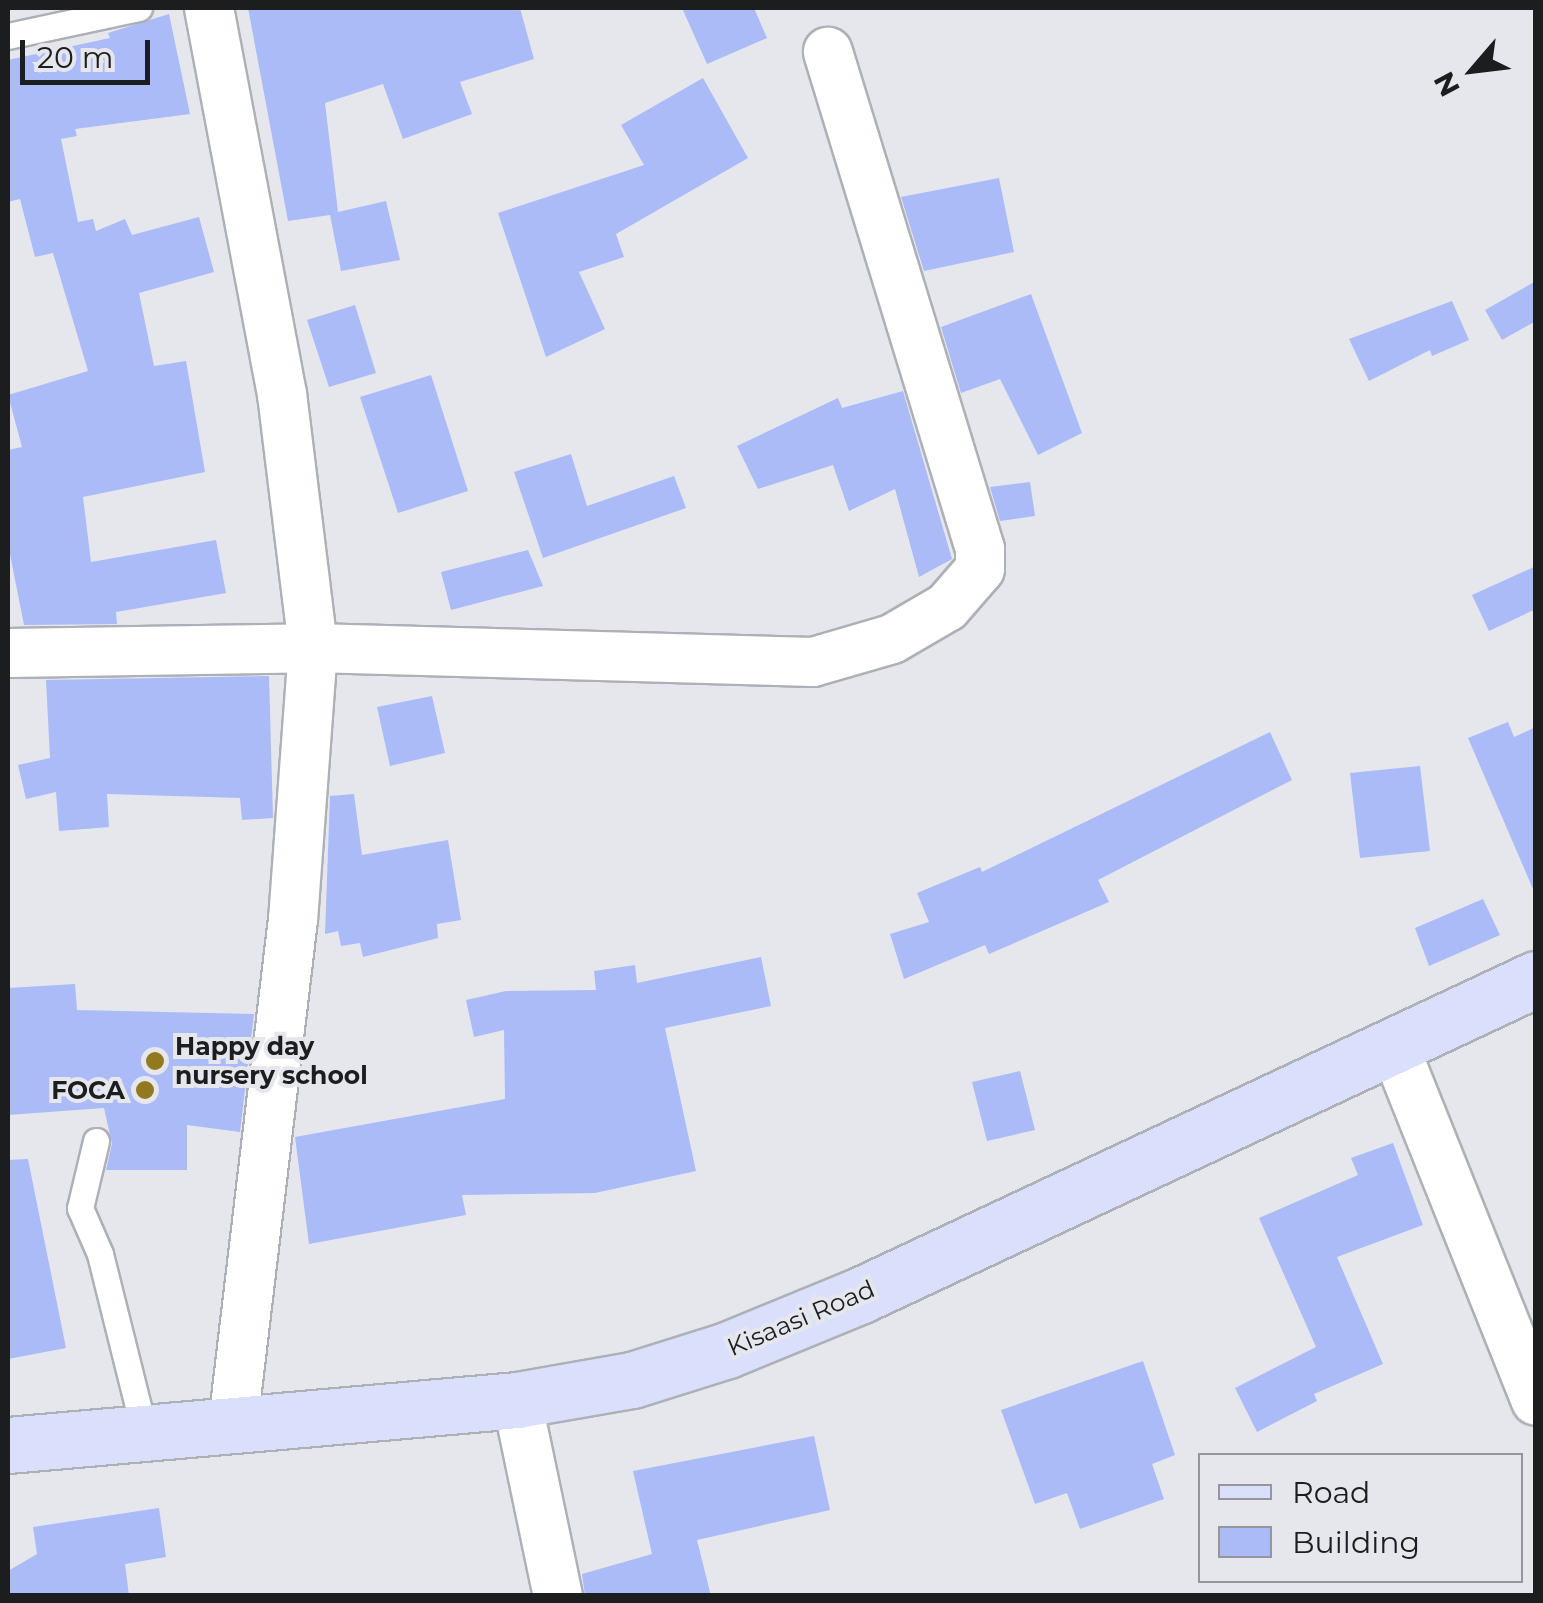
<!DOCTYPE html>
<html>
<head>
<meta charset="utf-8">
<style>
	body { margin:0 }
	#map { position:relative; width:1543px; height:1603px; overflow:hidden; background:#e5e7ed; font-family:Montserrat,sans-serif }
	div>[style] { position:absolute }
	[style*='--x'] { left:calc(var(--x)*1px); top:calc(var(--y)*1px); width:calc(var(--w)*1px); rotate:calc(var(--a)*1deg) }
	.building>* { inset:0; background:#aabbf7 }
	.roads { filter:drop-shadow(2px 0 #aeb0b7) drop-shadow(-2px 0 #aeb0b7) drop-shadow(0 2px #aeb0b7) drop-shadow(0 -2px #aeb0b7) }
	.lane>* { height:25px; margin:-12.5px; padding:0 12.5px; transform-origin:12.5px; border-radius:12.5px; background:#fff }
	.street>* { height:48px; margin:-24px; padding:0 24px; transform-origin:24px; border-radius:24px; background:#fff }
	.secondary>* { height:55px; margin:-27.5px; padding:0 27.5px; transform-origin:27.5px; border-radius:27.5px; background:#dae0fc }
	.dots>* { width:28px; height:28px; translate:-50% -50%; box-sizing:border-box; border:5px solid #e5e7ed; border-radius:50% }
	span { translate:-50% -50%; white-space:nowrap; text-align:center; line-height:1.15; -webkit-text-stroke:8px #e5e7ed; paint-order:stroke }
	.poi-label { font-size:25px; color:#1c1d1f; font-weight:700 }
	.left { translate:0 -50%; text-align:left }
	.right { translate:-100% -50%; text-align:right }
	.street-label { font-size:25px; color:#1c1d1f }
	.frame { position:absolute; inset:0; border:10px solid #1c1d1f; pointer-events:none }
	.legend { position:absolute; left:1198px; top:1453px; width:325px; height:130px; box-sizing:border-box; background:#e5e7ed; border:2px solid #95969b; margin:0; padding:12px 18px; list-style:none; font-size:30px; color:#1c1d1f }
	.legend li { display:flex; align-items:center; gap:20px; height:50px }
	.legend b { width:50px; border:2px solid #95969b }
	.north { position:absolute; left:1423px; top:20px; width:100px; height:100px; -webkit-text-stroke:8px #e5e7ed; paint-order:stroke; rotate:242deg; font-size:28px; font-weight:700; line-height:40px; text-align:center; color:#1c1d1f }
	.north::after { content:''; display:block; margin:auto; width:35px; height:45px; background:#1c1d1f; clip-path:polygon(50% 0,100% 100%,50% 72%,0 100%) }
	.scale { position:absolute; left:20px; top:40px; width:130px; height:45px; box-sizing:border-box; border:5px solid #1c1d1f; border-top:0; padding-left:12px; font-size:30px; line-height:35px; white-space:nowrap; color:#1c1d1f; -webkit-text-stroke:8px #e5e7ed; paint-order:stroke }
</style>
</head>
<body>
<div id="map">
	<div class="building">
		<i style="clip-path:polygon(248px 8px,520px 8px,534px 59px,460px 82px,472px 114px,403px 139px,383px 84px,325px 103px,338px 212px,386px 201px,400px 260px,341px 271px,330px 215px,288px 221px)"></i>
		<i style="clip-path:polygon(682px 8px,754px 8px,767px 38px,707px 64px)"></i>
		<i style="clip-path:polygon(169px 14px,190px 114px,75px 129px,77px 136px,61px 139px,78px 222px,93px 219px,96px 231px,125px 219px,132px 235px,199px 217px,214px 272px,139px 293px,154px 366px,186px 361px,205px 472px,83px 497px,91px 562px,216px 540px,226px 593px,116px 612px,117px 624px,24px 625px,8px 544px,8px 450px,22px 447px,8px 395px,88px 371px,53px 253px,35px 257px,20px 199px,8px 202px,8px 60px,110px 38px,108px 33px)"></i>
		<i style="clip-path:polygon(703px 78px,748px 158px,616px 234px,624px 257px,579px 272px,605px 329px,546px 357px,498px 213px,644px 165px,621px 125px)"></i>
		<i style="clip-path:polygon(999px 178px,1014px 252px,924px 271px,901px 197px)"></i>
		<i style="clip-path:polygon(1536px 281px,1536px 321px,1502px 340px,1485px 310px)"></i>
		<i style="clip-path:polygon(1031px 294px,1082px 433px,1038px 455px,1000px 379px,961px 393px,941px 327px)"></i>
		<i style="clip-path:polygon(1452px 301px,1469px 340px,1432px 356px,1430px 350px,1369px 381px,1349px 339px)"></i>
		<i style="clip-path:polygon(355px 305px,376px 373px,329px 387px,307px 320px)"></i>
		<i style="clip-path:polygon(431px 375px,468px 491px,398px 513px,360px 397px)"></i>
		<i style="clip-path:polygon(903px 391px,952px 559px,919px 577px,895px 489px,849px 511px,833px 465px,758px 489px,737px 446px,838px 398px,842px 408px)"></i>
		<i style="clip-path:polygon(571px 454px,587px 506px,674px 476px,686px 508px,543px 558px,514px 472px)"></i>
		<i style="clip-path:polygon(1030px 482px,1035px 516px,1000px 521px,990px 487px)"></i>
		<i style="clip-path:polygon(528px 550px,543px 586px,451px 610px,441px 572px)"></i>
		<i style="clip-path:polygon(1536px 566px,1536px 609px,1489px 631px,1472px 595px)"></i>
		<i style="clip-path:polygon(269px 676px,273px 818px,242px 820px,240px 798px,107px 794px,109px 827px,59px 831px,56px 792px,26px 799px,18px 765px,50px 758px,46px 680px)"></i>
		<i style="clip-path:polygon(432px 696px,445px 753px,390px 766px,377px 707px)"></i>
		<i style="clip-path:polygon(1508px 722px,1514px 737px,1536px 727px,1536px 896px,1468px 738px)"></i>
		<i style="clip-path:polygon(1270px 732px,1292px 780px,1098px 880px,1109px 902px,989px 954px,985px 945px,904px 979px,890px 934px,929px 922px,917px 893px,980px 867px,982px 872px)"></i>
		<i style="clip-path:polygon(1420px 766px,1430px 851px,1360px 858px,1350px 773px)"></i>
		<i style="clip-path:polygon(354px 794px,362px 855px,448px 840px,461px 920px,437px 924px,438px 938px,363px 957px,360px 943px,341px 946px,338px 931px,325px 934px,330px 796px)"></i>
		<i style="clip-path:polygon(1483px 899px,1500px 935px,1429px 966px,1415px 928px)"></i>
		<i style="clip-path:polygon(761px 957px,771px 1006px,665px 1028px,696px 1171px,595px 1193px,462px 1195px,466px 1215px,309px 1244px,295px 1137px,505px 1099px,504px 1030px,474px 1037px,466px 1000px,506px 991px,596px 990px,594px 971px,635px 965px,637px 983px)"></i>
		<i style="clip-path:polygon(75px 984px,77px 1010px,254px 1014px,240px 1132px,187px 1125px,187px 1170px,106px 1170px,112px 1144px,104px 1108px,8px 1115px,8px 988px)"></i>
		<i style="clip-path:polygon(1020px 1071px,1035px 1130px,987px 1141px,972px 1082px)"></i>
		<i style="clip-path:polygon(1393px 1143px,1423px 1225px,1337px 1257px,1383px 1364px,1314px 1394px,1317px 1401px,1257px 1432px,1235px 1388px,1316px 1347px,1259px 1218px,1358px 1175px,1351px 1158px)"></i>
		<i style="clip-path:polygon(28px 1159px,66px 1348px,8px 1359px,8px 1160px)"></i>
		<i style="clip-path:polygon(1143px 1361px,1175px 1455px,1152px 1464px,1164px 1499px,1080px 1529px,1067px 1493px,1035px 1504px,1001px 1410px)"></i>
		<i style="clip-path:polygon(814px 1436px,830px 1510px,697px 1540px,711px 1596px,585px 1596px,582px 1574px,652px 1554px,633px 1471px)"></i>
		<i style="clip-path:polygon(159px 1508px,166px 1557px,125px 1564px,129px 1596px,8px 1596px,8px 1571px,37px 1554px,33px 1527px)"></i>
	</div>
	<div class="roads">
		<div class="lane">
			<i style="--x:8;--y:36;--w:134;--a:-12.1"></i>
			<i style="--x:96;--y:1141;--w:69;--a:103.4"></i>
			<i style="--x:80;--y:1208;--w:50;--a:66.5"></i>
			<i style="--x:100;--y:1254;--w:182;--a:76"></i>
		</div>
		<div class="street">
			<i style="--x:209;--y:8;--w:393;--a:79.3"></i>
			<i style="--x:282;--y:394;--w:256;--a:83"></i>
			<i style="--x:313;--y:648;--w:272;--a:94.2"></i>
			<i style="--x:293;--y:919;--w:509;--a:96.78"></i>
			<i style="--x:8;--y:653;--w:305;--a:-0.9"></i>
			<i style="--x:313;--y:648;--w:500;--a:1.6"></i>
			<i style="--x:813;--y:662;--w:82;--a:-16.2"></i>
			<i style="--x:892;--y:639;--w:64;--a:-30.2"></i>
			<i style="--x:947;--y:607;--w:50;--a:-49"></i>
			<i style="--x:980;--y:569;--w:20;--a:-90"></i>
			<i style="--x:980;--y:549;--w:520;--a:-107.01"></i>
			<i style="--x:1394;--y:1046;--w:382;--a:68.2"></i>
			<i style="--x:517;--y:1400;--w:200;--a:78.2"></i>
		</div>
		<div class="secondary">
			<i style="--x:8;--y:1445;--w:511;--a:-5.05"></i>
			<i style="--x:517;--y:1400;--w:117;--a:-9.9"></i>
			<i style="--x:632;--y:1380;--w:100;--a:-17.5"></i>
			<i style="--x:727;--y:1350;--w:145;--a:-22.3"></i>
			<i style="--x:861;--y:1295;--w:745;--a:-25.09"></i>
		</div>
	</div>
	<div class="dots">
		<i style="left:155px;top:1061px;background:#92791f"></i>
		<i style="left:145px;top:1090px;background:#92791f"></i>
	</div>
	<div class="poi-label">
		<span class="left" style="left:175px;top:1061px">Happy day<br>nursery school</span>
		<span class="right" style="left:125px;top:1090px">FOCA</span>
	</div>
	<div class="street-label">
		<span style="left:801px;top:1318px;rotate:-23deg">Kisaasi Road</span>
	</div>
	<div class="frame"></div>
	<ul class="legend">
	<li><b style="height:12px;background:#dae0fc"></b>Road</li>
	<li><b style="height:28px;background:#aabbf7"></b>Building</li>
	</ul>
	<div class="north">N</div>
	<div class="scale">20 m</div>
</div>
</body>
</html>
